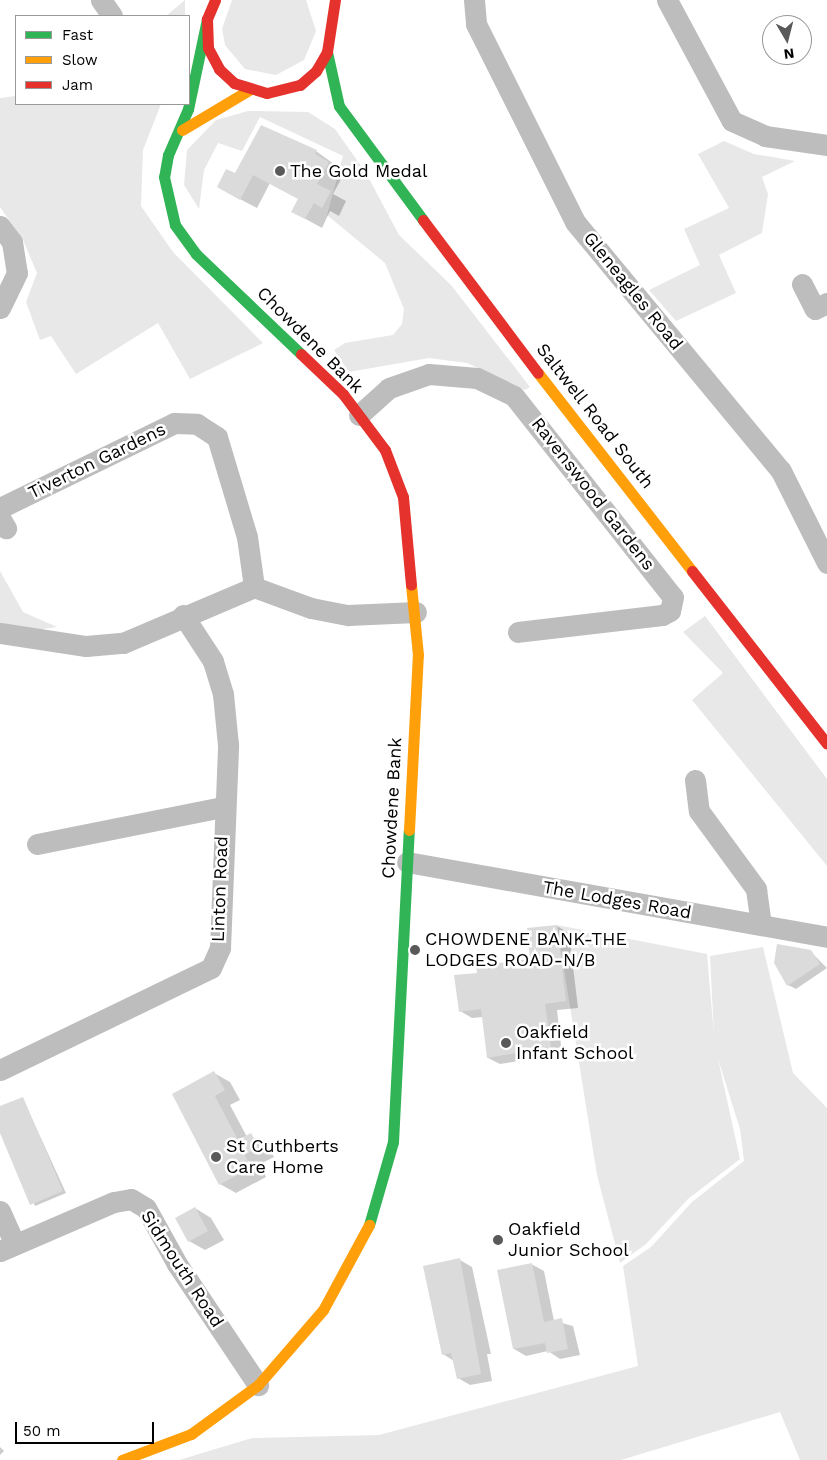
<!DOCTYPE html>
<html>
<head>
<meta charset="utf-8">
<style>
	body { margin:0 }
	#map { position:relative; width:827px; height:1460px; overflow:hidden; background:#fff; font-family:"Work Sans",sans-serif }
	div>[style] { position:absolute }
	[style*='--x'] { left:calc(var(--x)*1px); top:calc(var(--y)*1px); width:calc(var(--w)*1px); rotate:calc(var(--a)*1deg) }
	.green>* { inset:0; background:#e8e8e8 }
	.shadow>* { inset:0; background:#0003 }
	.building>* { inset:0; background:#dbdbdb }
	.street>* { height:21px; margin:-10.5px; padding:0 10.5px; transform-origin:10.5px; border-radius:10.5px; background:#bdbdbd }
	.fast>* { height:11px; margin:-5.5px; padding:0 5.5px; transform-origin:5.5px; border-radius:5.5px; background:#30b455 }
	.slow>* { height:11px; margin:-5.5px; padding:0 5.5px; transform-origin:5.5px; border-radius:5.5px; background:#ff9f0a }
	.jam>* { height:11px; margin:-5.5px; padding:0 5.5px; transform-origin:5.5px; border-radius:5.5px; background:#e5322d }
	.dots>* { width:14px; height:14px; translate:-50% -50%; box-sizing:border-box; border:2px solid #fff; border-radius:50% }
	span { translate:-50% -50%; white-space:nowrap; text-align:center; line-height:1.15; -webkit-text-stroke:5px #fff; paint-order:stroke }
	.poi-label { font-size:18px; color:#000 }
	.left { translate:0 -50%; text-align:left }
	.street-label { font-size:18px; color:#000 }
	.legend { position:absolute; left:15px; top:15px; width:175px; height:90px; box-sizing:border-box; background:#fff; border:1px solid #999; margin:0; padding:6px 9px; list-style:none; font-size:15px; color:#000 }
	.legend li { display:flex; align-items:center; gap:10px; height:25px }
	.legend b { width:25px; border:1px solid #999 }
	.north { position:absolute; left:762px; top:15px; width:50px; height:50px; box-sizing:border-box; background:#fff; border:1px solid #999; border-radius:50%; rotate:172deg; font-size:14px; font-weight:700; line-height:20px; text-align:center; color:#000 }
	.north::after { content:''; display:block; margin:auto; width:18px; height:22px; background:#595959; clip-path:polygon(50% 0,100% 100%,50% 72%,0 100%) }
	.scale { position:absolute; left:15px; top:1422px; width:139px; height:22px; box-sizing:border-box; border:2px solid #000; border-top:0; padding-left:6px; font-size:15px; line-height:18px; white-space:nowrap; color:#000; -webkit-text-stroke:4px #fff; paint-order:stroke }
</style>
</head>
<body>
<div id="map">
	<div class="green">
		<i style="clip-path:polygon(185px 0,185px 16px,166px 16px)"></i>
		<i style="clip-path:polygon(232px 0,306px 0,316px 31px,304px 60px,276px 75px,245px 69px,225px 45px,222px 29px)"></i>
		<i style="clip-path:polygon(16px 96px,16px 104px,161px 104px,143px 150px,141px 206px,173px 252px,263px 343px,190px 379px,158px 323px,76px 374px,51px 336px,40px 340px,26px 302px,37px 273px,23px 240px,0 207px,0 98px)"></i>
		<i style="clip-path:polygon(248px 111px,308px 112px,335px 129px,366px 173px,399px 235px,451px 285px,530px 387px,525px 390px,467px 363px,429px 358px,349px 372px,334px 350px,345px 343px,393px 335px,402px 324px,404px 309px,385px 263px,327px 215px,343px 156px,260px 117px,242px 151px,218px 143px,204px 170px,199px 209px,184px 185px,187px 150px,216px 120px)"></i>
		<i style="clip-path:polygon(724px 141px,754px 154px,795px 161px,762px 177px,768px 194px,762px 233px,719px 255px,736px 293px,676px 321px,649px 290px,700px 265px,684px 229px,729px 208px,698px 154px)"></i>
		<i style="clip-path:polygon(0 571px,23px 612px,57px 627px,37px 630px,0 623px)"></i>
		<i style="clip-path:polygon(705px 616px,827px 779px,827px 866px,692px 700px,723px 673px,683px 632px)"></i>
		<i style="clip-path:polygon(557px 925px,707px 954px,714px 1035px,710px 956px,763px 947px,793px 1073px,827px 1108px,827px 1460px,800px 1460px,780px 1412px,621px 1460px,179px 1460px,252px 1438px,379px 1435px,638px 1366px,623px 1266px,651px 1247px,692px 1202px,744px 1161px,740px 1129px,718px 1059px,740px 1159px,688px 1199px,646px 1244px,620px 1263px,597px 1175px)"></i>
	</div>
	<div class="shadow">
		<i style="clip-path:polygon(316px 151px,345px 172px,333px 194px,346px 201px,339px 216px,330px 211px,322px 228px,293px 212px,300px 199px,270px 183px,257px 208px,234px 196px,236px 175px)"></i>
		<i style="clip-path:polygon(557px 926px,569px 933px,578px 1008px,557px 1010px,562px 1054px,500px 1064px,488px 1058px,483px 1017px,472px 1018px,460px 1011px,478px 974px,532px 960px)"></i>
		<i style="clip-path:polygon(811px 952px,827px 968px,796px 989px,788px 985px)"></i>
		<i style="clip-path:polygon(214px 1073px,230px 1082px,240px 1100px,230px 1105px,247px 1137px,267px 1144px,274px 1157px,260px 1164px,266px 1177px,236px 1193px,220px 1184px,174px 1095px)"></i>
		<i style="clip-path:polygon(23px 1099px,66px 1193px,35px 1206px,0 1128px,0 1107px)"></i>
		<i style="clip-path:polygon(195px 1208px,211px 1218px,224px 1240px,205px 1250px,189px 1241px)"></i>
		<i style="clip-path:polygon(460px 1260px,472px 1267px,491px 1354px,487px 1354px,492px 1381px,470px 1385px,458px 1378px,454px 1361px,443px 1354px)"></i>
		<i style="clip-path:polygon(531px 1264px,544px 1271px,554px 1321px,573px 1326px,580px 1355px,560px 1359px,548px 1351px,526px 1356px,514px 1349px)"></i>
		<i style="clip-path:polygon(0 1447px,4px 1451px,0 1455px)"></i>
	</div>
	<div class="building">
		<i style="clip-path:polygon(261px 125px,317px 150px,315px 154px,329px 162px,317px 184px,331px 191px,322px 208px,314px 203px,305px 219px,291px 212px,298px 199px,253px 175px,240px 200px,217px 187px,226px 169px,235px 173px)"></i>
		<i style="clip-path:polygon(557px 925px,566px 1001px,545px 1004px,551px 1047px,487px 1058px,481px 1009px,459px 1012px,454px 975px,477px 973px,476px 966px,530px 959px,527px 928px)"></i>
		<i style="clip-path:polygon(777px 944px,811px 950px,820px 964px,787px 986px,774px 963px)"></i>
		<i style="clip-path:polygon(214px 1071px,225px 1090px,215px 1096px,238px 1140px,251px 1133px,259px 1147px,245px 1155px,251px 1168px,219px 1185px,172px 1094px)"></i>
		<i style="clip-path:polygon(23px 1097px,63px 1191px,30px 1205px,0 1133px,0 1106px)"></i>
		<i style="clip-path:polygon(195px 1207px,208px 1231px,188px 1242px,175px 1218px)"></i>
		<i style="clip-path:polygon(460px 1258px,481px 1374px,457px 1379px,451px 1353px,442px 1355px,423px 1266px)"></i>
		<i style="clip-path:polygon(532px 1263px,544px 1322px,562px 1318px,568px 1349px,547px 1353px,545px 1343px,513px 1349px,497px 1270px)"></i>
	</div>
	<div class="street">
		<i style="--x:101;--y:0;--w:19;--a:55"></i>
		<i style="--x:474;--y:0;--w:24;--a:85"></i>
		<i style="--x:476;--y:24;--w:221;--a:63.4"></i>
		<i style="--x:575;--y:222;--w:323;--a:50.4"></i>
		<i style="--x:781;--y:471;--w:103;--a:63.4"></i>
		<i style="--x:667;--y:0;--w:137;--a:61.8"></i>
		<i style="--x:732;--y:121;--w:36;--a:24"></i>
		<i style="--x:765;--y:136;--w:63;--a:8.3"></i>
		<i style="--x:0;--y:226;--w:20;--a:53"></i>
		<i style="--x:12;--y:242;--w:31;--a:81"></i>
		<i style="--x:17;--y:273;--w:39;--a:116"></i>
		<i style="--x:802;--y:284;--w:28;--a:63"></i>
		<i style="--x:815;--y:309;--w:13;--a:-27"></i>
		<i style="--x:359;--y:415;--w:40;--a:-42"></i>
		<i style="--x:389;--y:388;--w:42;--a:-19.3"></i>
		<i style="--x:429;--y:374;--w:48;--a:4.8"></i>
		<i style="--x:477;--y:378;--w:41;--a:25.9"></i>
		<i style="--x:514;--y:396;--w:256;--a:51.7"></i>
		<i style="--x:673;--y:597;--w:14;--a:102"></i>
		<i style="--x:670;--y:611;--w:9;--a:153"></i>
		<i style="--x:662;--y:615;--w:145;--a:173.3"></i>
		<i style="--x:0;--y:508;--w:194;--a:-26"></i>
		<i style="--x:174;--y:423;--w:23;--a:2"></i>
		<i style="--x:197;--y:424;--w:24;--a:33"></i>
		<i style="--x:217;--y:437;--w:104;--a:73.3"></i>
		<i style="--x:247;--y:537;--w:50;--a:82"></i>
		<i style="--x:0;--y:518;--w:12;--a:59"></i>
		<i style="--x:0;--y:633;--w:87;--a:8.6"></i>
		<i style="--x:86;--y:646;--w:37;--a:-5"></i>
		<i style="--x:123;--y:643;--w:142;--a:-23.1"></i>
		<i style="--x:254;--y:587;--w:61;--a:20.2"></i>
		<i style="--x:311;--y:608;--w:38;--a:11"></i>
		<i style="--x:348;--y:615;--w:68;--a:-2.5"></i>
		<i style="--x:695;--y:780;--w:31;--a:83"></i>
		<i style="--x:699;--y:811;--w:97;--a:53.8"></i>
		<i style="--x:756;--y:889;--w:36;--a:82"></i>
		<i style="--x:37;--y:844;--w:189;--a:-11.3"></i>
		<i style="--x:407;--y:862;--w:427;--a:10.1"></i>
		<i style="--x:0;--y:1070;--w:234;--a:-25.8"></i>
		<i style="--x:211;--y:968;--w:22;--a:-66"></i>
		<i style="--x:220;--y:948;--w:203;--a:-87.7"></i>
		<i style="--x:228;--y:745;--w:51;--a:-95.6"></i>
		<i style="--x:223;--y:694;--w:34;--a:-107"></i>
		<i style="--x:213;--y:661;--w:55;--a:-123.1"></i>
		<i style="--x:0;--y:1211;--w:36;--a:66"></i>
		<i style="--x:0;--y:1251;--w:124;--a:-23.3"></i>
		<i style="--x:114;--y:1202;--w:17;--a:-10"></i>
		<i style="--x:131;--y:1199;--w:17;--a:31"></i>
		<i style="--x:146;--y:1208;--w:64;--a:61"></i>
		<i style="--x:177;--y:1264;--w:146;--a:56.2"></i>
	</div>
	<div class="fast">
		<i style="--x:207;--y:19;--w:92;--a:101.9"></i>
		<i style="--x:188;--y:109;--w:50;--a:113.5"></i>
		<i style="--x:168;--y:155;--w:22;--a:100"></i>
		<i style="--x:164;--y:177;--w:49;--a:77.1"></i>
		<i style="--x:175;--y:225;--w:36;--a:54"></i>
		<i style="--x:196;--y:254;--w:145;--a:43.6"></i>
		<i style="--x:327;--y:52;--w:55;--a:77.5"></i>
		<i style="--x:339;--y:106;--w:142;--a:53.6"></i>
		<i style="--x:369;--y:1225;--w:86;--a:-73.9"></i>
		<i style="--x:393;--y:1142;--w:312;--a:-87.1"></i>
	</div>
	<div class="slow">
		<i style="--x:182;--y:130;--w:78;--a:-30.8"></i>
		<i style="--x:538;--y:373;--w:251;--a:52.1"></i>
		<i style="--x:409;--y:830;--w:175;--a:-87.1"></i>
		<i style="--x:418;--y:655;--w:70;--a:-95.7"></i>
		<i style="--x:122;--y:1460;--w:74;--a:-20.6"></i>
		<i style="--x:191;--y:1434;--w:83;--a:-36.2"></i>
		<i style="--x:258;--y:1385;--w:99;--a:-49.1"></i>
		<i style="--x:323;--y:1310;--w:97;--a:-61.6"></i>
	</div>
	<div class="jam">
		<i style="--x:215;--y:0;--w:21;--a:113"></i>
		<i style="--x:207;--y:19;--w:29;--a:88"></i>
		<i style="--x:208;--y:48;--w:24;--a:62"></i>
		<i style="--x:219;--y:69;--w:21;--a:43"></i>
		<i style="--x:234;--y:83;--w:34;--a:17"></i>
		<i style="--x:267;--y:93;--w:34;--a:-14"></i>
		<i style="--x:300;--y:85;--w:21;--a:-41"></i>
		<i style="--x:316;--y:71;--w:22;--a:-60"></i>
		<i style="--x:327;--y:52;--w:53;--a:-81.3"></i>
		<i style="--x:423;--y:220;--w:191;--a:53.1"></i>
		<i style="--x:301;--y:354;--w:58;--a:43.6"></i>
		<i style="--x:343;--y:394;--w:70;--a:53.1"></i>
		<i style="--x:385;--y:450;--w:50;--a:69"></i>
		<i style="--x:403;--y:497;--w:88;--a:84.8"></i>
		<i style="--x:692;--y:571;--w:219;--a:52"></i>
	</div>
	<div class="dots">
		<i style="left:280px;top:171px;background:#595959"></i>
		<i style="left:415px;top:950px;background:#595959"></i>
		<i style="left:506px;top:1043px;background:#595959"></i>
		<i style="left:216px;top:1157px;background:#595959"></i>
		<i style="left:498px;top:1240px;background:#595959"></i>
	</div>
	<div class="poi-label">
		<span class="left" style="left:290px;top:171px">The Gold Medal</span>
		<span class="left" style="left:425px;top:950px">CHOWDENE BANK-THE<br>LODGES ROAD-N/B</span>
		<span class="left" style="left:516px;top:1043px">Oakfield<br>Infant School</span>
		<span class="left" style="left:226px;top:1157px">St Cuthberts<br>Care Home</span>
		<span class="left" style="left:508px;top:1240px">Oakfield<br>Junior School</span>
	</div>
	<div class="street-label">
		<span style="left:633px;top:291px;rotate:51deg">Gleneagles Road</span>
		<span style="left:310px;top:340px;rotate:45deg">Chowdene Bank</span>
		<span style="left:595px;top:416px;rotate:52deg">Saltwell Road South</span>
		<span style="left:97px;top:461px;rotate:-26deg">Tiverton Gardens</span>
		<span style="left:593px;top:494px;rotate:52deg">Ravenswood Gardens</span>
		<span style="left:392px;top:808px;rotate:-87deg">Chowdene Bank</span>
		<span style="left:220px;top:889px;rotate:-88deg">Linton Road</span>
		<span style="left:617px;top:900px;rotate:10deg">The Lodges Road</span>
		<span style="left:182px;top:1269px;rotate:57deg">Sidmouth Road</span>
	</div>
	<ul class="legend">
	<li><b style="height:6px;background:#30b455"></b>Fast</li>
	<li><b style="height:6px;background:#ff9f0a"></b>Slow</li>
	<li><b style="height:6px;background:#e5322d"></b>Jam</li>
	</ul>
	<div class="north">N</div>
	<div class="scale">50 m</div>
</div>
</body>
</html>
